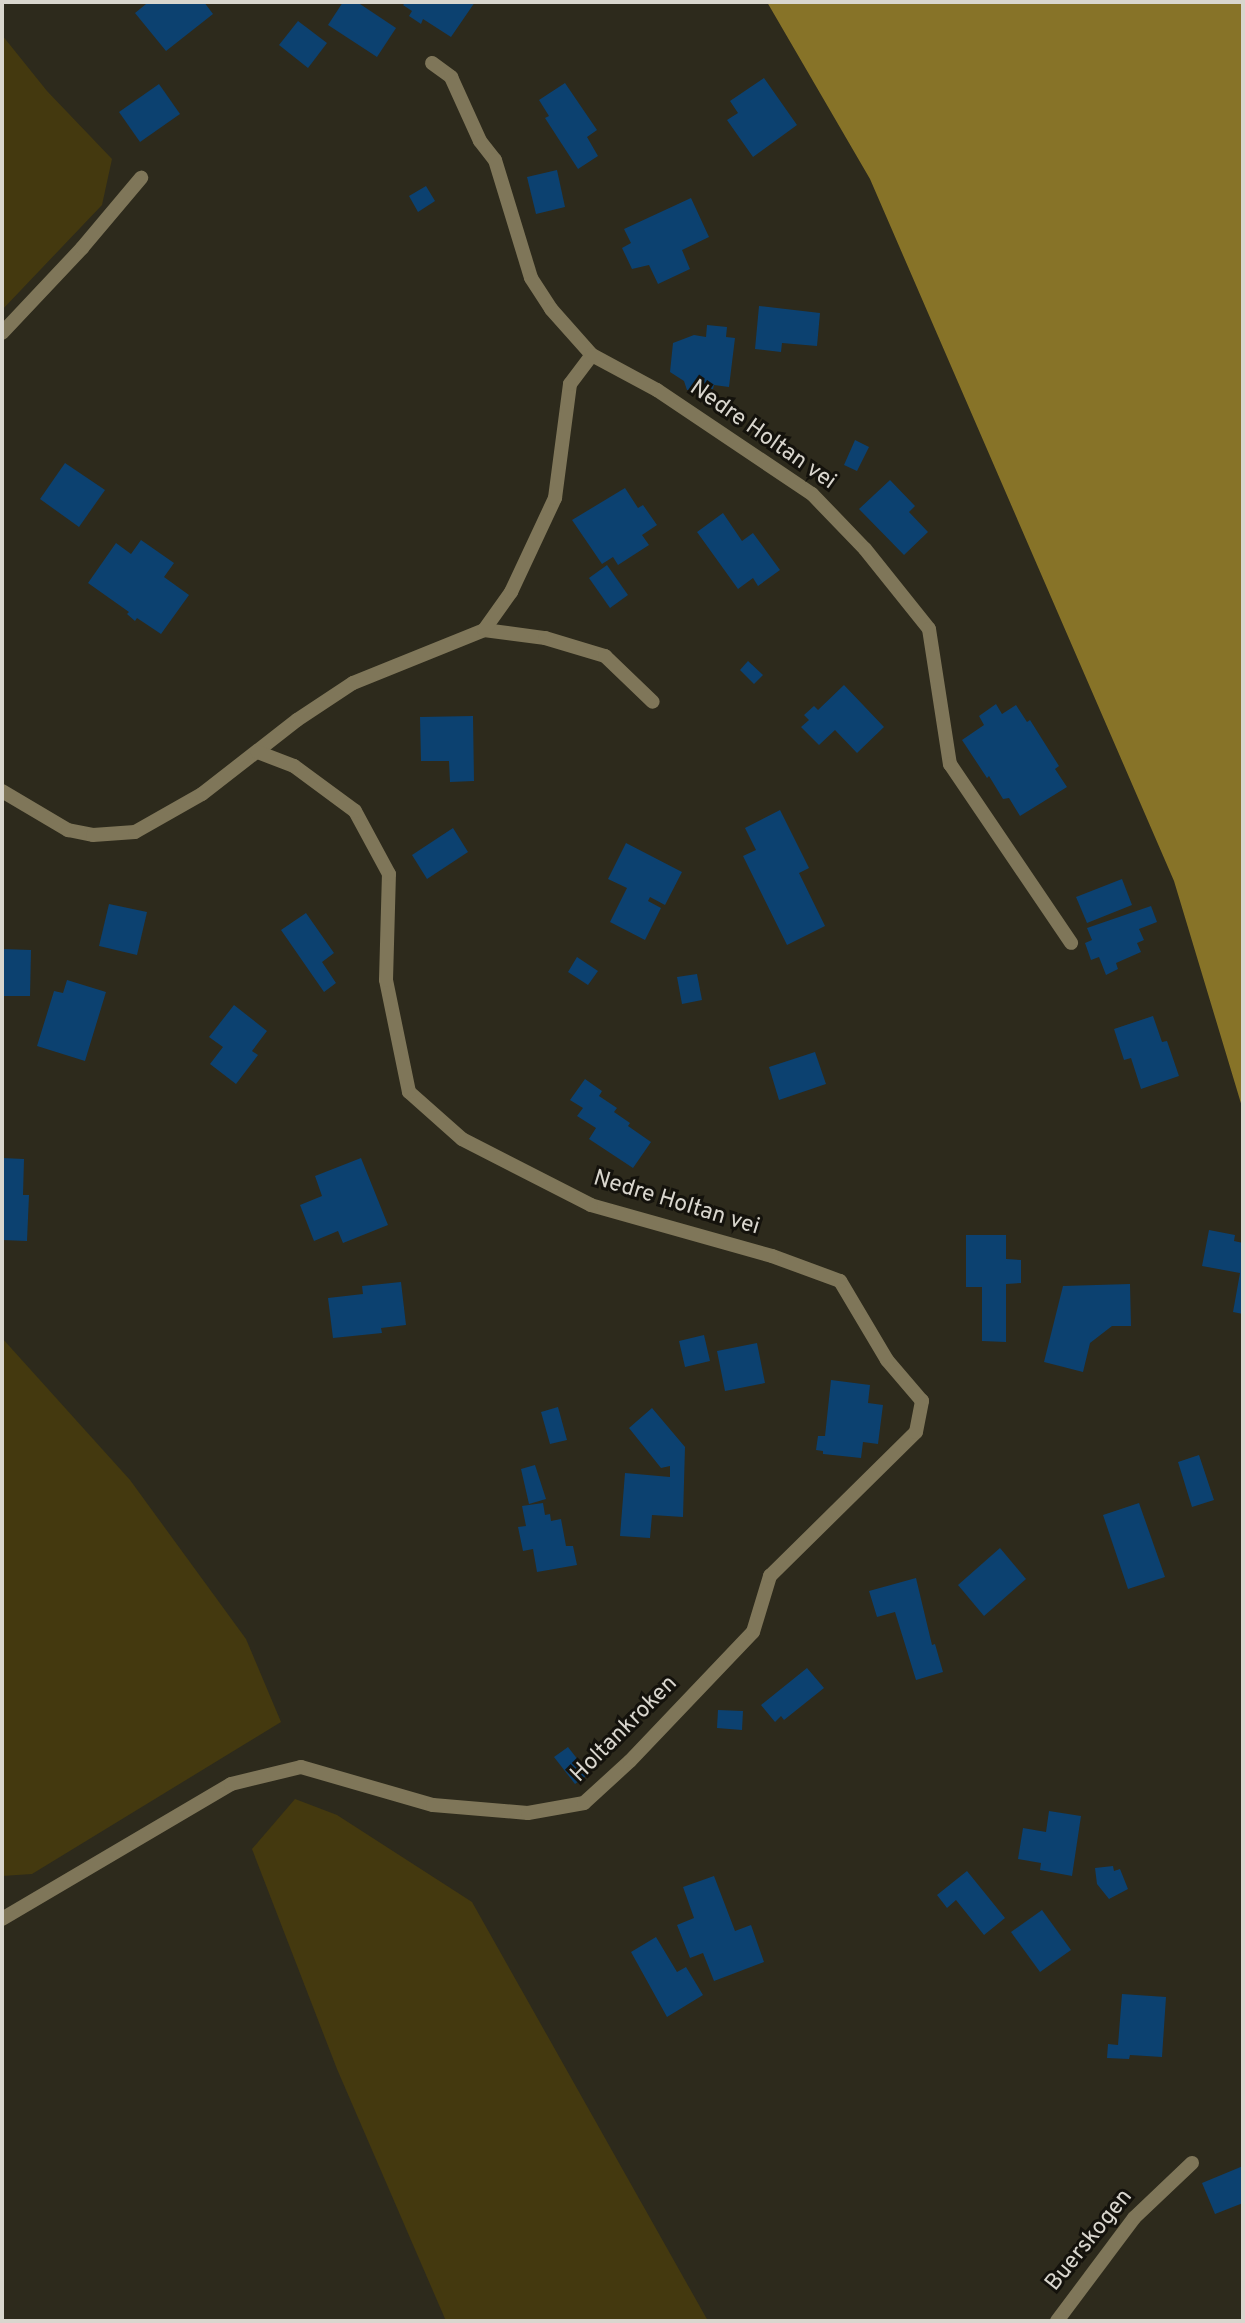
<!DOCTYPE html>
<html>
<head>
<meta charset="utf-8">
<style>
	body { margin:0 }
	#map { position:relative; width:1245px; height:2323px; overflow:hidden; background:#2d2a1c; font-family:Overpass,sans-serif }
	div>[style] { position:absolute }
	[style*='--x'] { left:calc(var(--x)*1px); top:calc(var(--y)*1px); width:calc(var(--w)*1px); rotate:calc(var(--a)*1deg) }
	.green>* { inset:0; background:#44390f }
	.water>* { inset:0; background:#877328 }
	.building>* { inset:0; background:#0c4170 }
	.lane>* { height:14px; margin:-7px; padding:0 7px; transform-origin:7px; border-radius:7px; background:#7f7659 }
	.street>* { height:14px; margin:-7px; padding:0 7px; transform-origin:7px; border-radius:7px; background:#7f7659 }
	span { translate:-50% -50%; white-space:nowrap; text-align:center; line-height:1.15; -webkit-text-stroke:6px #14120c; paint-order:stroke }
	.street-label { font-size:23px; color:#d9d6ce }
	.frame { position:absolute; inset:0; border:4px solid #d9d6ce; pointer-events:none }
</style>
</head>
<body>
<div id="map">
	<div class="green">
		<i style="clip-path:polygon(2px 35px,47px 91px,112px 159px,102px 205px,2px 310px)"></i>
		<i style="clip-path:polygon(2px 1338px,130px 1480px,246px 1639px,281px 1722px,32px 1874px,2px 1876px)"></i>
		<i style="clip-path:polygon(295px 1799px,337px 1815px,472px 1902px,708px 2321px,446px 2321px,337px 2069px,252px 1849px)"></i>
	</div>
	<div class="water">
		<i style="clip-path:polygon(767px 2px,1243px 2px,1243px 1110px,1174px 881px,870px 179px)"></i>
	</div>
	<div class="building">
		<i style="clip-path:polygon(144px 2px,204px 2px,213px 14px,166px 51px,135px 13px,146px 4px)"></i>
		<i style="clip-path:polygon(343px 2px,357px 2px,396px 28px,377px 57px,328px 25px)"></i>
		<i style="clip-path:polygon(406px 2px,475px 2px,451px 37px,423px 19px,421px 24px,409px 16px,412px 11px,403px 5px)"></i>
		<i style="clip-path:polygon(298px 21px,327px 43px,308px 68px,279px 45px)"></i>
		<i style="clip-path:polygon(764px 78px,797px 125px,753px 157px,727px 120px,738px 113px,730px 101px)"></i>
		<i style="clip-path:polygon(565px 83px,597px 130px,587px 137px,598px 156px,578px 169px,545px 118px,549px 116px,539px 100px)"></i>
		<i style="clip-path:polygon(159px 84px,180px 114px,140px 142px,119px 112px)"></i>
		<i style="clip-path:polygon(557px 170px,565px 207px,536px 214px,527px 177px)"></i>
		<i style="clip-path:polygon(426px 186px,435px 201px,418px 212px,409px 196px)"></i>
		<i style="clip-path:polygon(691px 198px,709px 237px,682px 250px,690px 269px,658px 284px,649px 265px,632px 269px,622px 248px,631px 243px,624px 229px)"></i>
		<i style="clip-path:polygon(759px 306px,820px 313px,817px 346px,782px 343px,781px 352px,755px 349px)"></i>
		<i style="clip-path:polygon(707px 325px,727px 327px,726px 337px,735px 338px,729px 387px,714px 385px,713px 389px,700px 387px,699px 391px,687px 390px,684px 381px,670px 372px,673px 343px,694px 335px,706px 337px)"></i>
		<i style="clip-path:polygon(855px 440px,869px 447px,857px 471px,844px 465px)"></i>
		<i style="clip-path:polygon(65px 463px,105px 490px,79px 527px,40px 499px)"></i>
		<i style="clip-path:polygon(890px 480px,915px 506px,909px 512px,928px 532px,904px 555px,859px 509px)"></i>
		<i style="clip-path:polygon(625px 488px,638px 508px,643px 505px,657px 525px,642px 535px,649px 545px,618px 565px,613px 557px,602px 564px,572px 520px)"></i>
		<i style="clip-path:polygon(723px 513px,742px 541px,753px 533px,780px 570px,758px 586px,753px 578px,738px 589px,697px 532px)"></i>
		<i style="clip-path:polygon(141px 540px,174px 563px,164px 577px,189px 595px,161px 634px,137px 618px,135px 621px,127px 614px,129px 612px,88px 583px,116px 543px,131px 554px)"></i>
		<i style="clip-path:polygon(607px 565px,628px 595px,610px 608px,589px 578px)"></i>
		<i style="clip-path:polygon(748px 661px,763px 675px,754px 684px,740px 670px)"></i>
		<i style="clip-path:polygon(844px 685px,884px 727px,857px 753px,835px 730px,819px 745px,801px 727px,809px 720px,804px 715px,814px 706px,818px 710px)"></i>
		<i style="clip-path:polygon(996px 704px,1002px 714px,1016px 705px,1027px 722px,1030px 720px,1059px 766px,1055px 769px,1067px 787px,1020px 816px,1009px 798px,1003px 799px,989px 776px,987px 778px,962px 740px,984px 725px,979px 716px)"></i>
		<i style="clip-path:polygon(473px 716px,474px 781px,450px 782px,449px 761px,421px 761px,420px 717px)"></i>
		<i style="clip-path:polygon(780px 810px,809px 868px,799px 873px,825px 926px,787px 945px,743px 856px,756px 850px,745px 828px)"></i>
		<i style="clip-path:polygon(453px 828px,468px 852px,427px 879px,412px 855px)"></i>
		<i style="clip-path:polygon(626px 843px,682px 872px,665px 905px,650px 897px,648px 901px,661px 908px,645px 940px,610px 922px,627px 888px,608px 879px)"></i>
		<i style="clip-path:polygon(1122px 879px,1132px 905px,1087px 923px,1076px 897px)"></i>
		<i style="clip-path:polygon(109px 904px,147px 912px,137px 955px,99px 946px)"></i>
		<i style="clip-path:polygon(1151px 906px,1157px 922px,1139px 929px,1144px 940px,1137px 943px,1141px 952px,1116px 963px,1118px 969px,1106px 975px,1099px 957px,1091px 960px,1085px 943px,1092px 940px,1087px 928px)"></i>
		<i style="clip-path:polygon(306px 913px,334px 953px,322px 962px,336px 983px,324px 992px,281px 930px)"></i>
		<i style="clip-path:polygon(2px 949px,31px 950px,30px 996px,2px 996px)"></i>
		<i style="clip-path:polygon(577px 957px,598px 971px,588px 985px,568px 972px)"></i>
		<i style="clip-path:polygon(697px 974px,702px 1000px,682px 1004px,677px 977px)"></i>
		<i style="clip-path:polygon(67px 980px,106px 992px,85px 1061px,37px 1046px,54px 991px,63px 993px)"></i>
		<i style="clip-path:polygon(234px 1005px,267px 1031px,252px 1051px,258px 1055px,236px 1084px,210px 1064px,223px 1047px,209px 1037px)"></i>
		<i style="clip-path:polygon(1153px 1016px,1162px 1042px,1167px 1041px,1179px 1076px,1141px 1089px,1131px 1058px,1124px 1060px,1114px 1029px)"></i>
		<i style="clip-path:polygon(815px 1052px,826px 1084px,779px 1100px,769px 1067px)"></i>
		<i style="clip-path:polygon(585px 1079px,602px 1091px,599px 1096px,617px 1108px,614px 1112px,630px 1123px,628px 1126px,651px 1142px,633px 1168px,589px 1139px,596px 1128px,577px 1116px,583px 1108px,570px 1100px)"></i>
		<i style="clip-path:polygon(2px 1158px,24px 1159px,23px 1195px,29px 1195px,27px 1241px,2px 1240px)"></i>
		<i style="clip-path:polygon(361px 1158px,388px 1225px,343px 1243px,338px 1231px,314px 1241px,300px 1205px,322px 1196px,315px 1176px)"></i>
		<i style="clip-path:polygon(1209px 1230px,1235px 1235px,1234px 1241px,1243px 1243px,1243px 1314px,1233px 1312px,1240px 1273px,1202px 1266px)"></i>
		<i style="clip-path:polygon(966px 1235px,1006px 1235px,1006px 1259px,1021px 1260px,1021px 1283px,1006px 1284px,1006px 1342px,982px 1341px,982px 1287px,966px 1287px)"></i>
		<i style="clip-path:polygon(401px 1282px,406px 1325px,381px 1328px,382px 1333px,333px 1338px,328px 1298px,363px 1294px,362px 1286px)"></i>
		<i style="clip-path:polygon(1130px 1284px,1131px 1326px,1112px 1326px,1090px 1343px,1083px 1372px,1044px 1362px,1063px 1286px)"></i>
		<i style="clip-path:polygon(704px 1335px,710px 1361px,685px 1367px,679px 1341px)"></i>
		<i style="clip-path:polygon(757px 1343px,765px 1383px,725px 1391px,717px 1351px)"></i>
		<i style="clip-path:polygon(831px 1380px,870px 1385px,868px 1403px,883px 1405px,878px 1444px,863px 1442px,861px 1458px,823px 1454px,823px 1451px,816px 1450px,818px 1436px,825px 1436px)"></i>
		<i style="clip-path:polygon(558px 1407px,567px 1440px,550px 1444px,541px 1412px)"></i>
		<i style="clip-path:polygon(652px 1408px,685px 1447px,683px 1517px,652px 1515px,650px 1538px,620px 1536px,625px 1473px,670px 1477px,670px 1466px,661px 1468px,629px 1428px)"></i>
		<i style="clip-path:polygon(1199px 1455px,1214px 1500px,1192px 1507px,1178px 1462px)"></i>
		<i style="clip-path:polygon(535px 1465px,546px 1499px,529px 1504px,521px 1469px)"></i>
		<i style="clip-path:polygon(543px 1503px,545px 1515px,550px 1514px,551px 1521px,561px 1519px,566px 1546px,573px 1546px,577px 1565px,537px 1572px,533px 1549px,523px 1551px,518px 1527px,526px 1526px,522px 1506px)"></i>
		<i style="clip-path:polygon(1139px 1503px,1165px 1577px,1128px 1589px,1103px 1515px)"></i>
		<i style="clip-path:polygon(1000px 1548px,1026px 1579px,984px 1616px,958px 1585px)"></i>
		<i style="clip-path:polygon(916px 1578px,932px 1645px,935px 1644px,943px 1672px,916px 1680px,895px 1612px,877px 1617px,869px 1591px)"></i>
		<i style="clip-path:polygon(807px 1668px,824px 1688px,784px 1720px,781px 1716px,775px 1722px,761px 1705px)"></i>
		<i style="clip-path:polygon(718px 1710px,743px 1711px,742px 1730px,717px 1728px)"></i>
		<i style="clip-path:polygon(568px 1747px,589px 1774px,575px 1784px,554px 1757px)"></i>
		<i style="clip-path:polygon(1049px 1811px,1081px 1816px,1072px 1876px,1040px 1870px,1041px 1863px,1018px 1859px,1023px 1828px,1046px 1832px)"></i>
		<i style="clip-path:polygon(1113px 1866px,1114px 1871px,1120px 1869px,1128px 1889px,1109px 1899px,1097px 1884px,1095px 1868px)"></i>
		<i style="clip-path:polygon(967px 1871px,1005px 1918px,984px 1935px,956px 1900px,947px 1908px,937px 1895px)"></i>
		<i style="clip-path:polygon(714px 1876px,735px 1931px,751px 1925px,764px 1962px,714px 1981px,703px 1953px,690px 1958px,677px 1925px,694px 1918px,683px 1887px)"></i>
		<i style="clip-path:polygon(1042px 1910px,1071px 1950px,1040px 1972px,1011px 1932px)"></i>
		<i style="clip-path:polygon(656px 1937px,677px 1972px,686px 1967px,703px 1995px,667px 2017px,631px 1952px)"></i>
		<i style="clip-path:polygon(1122px 1994px,1166px 1997px,1162px 2057px,1130px 2055px,1129px 2059px,1107px 2058px,1108px 2044px,1118px 2045px)"></i>
		<i style="clip-path:polygon(1243px 2166px,1243px 2203px,1215px 2214px,1202px 2183px)"></i>
	</div>
	<div class="lane">
		<i style="--x:432;--y:63;--w:24;--a:36"></i>
		<i style="--x:451;--y:77;--w:70;--a:65.6"></i>
		<i style="--x:480;--y:141;--w:24;--a:52"></i>
		<i style="--x:495;--y:160;--w:123;--a:73"></i>
		<i style="--x:531;--y:278;--w:37;--a:57"></i>
		<i style="--x:551;--y:309;--w:62;--a:48.3"></i>
		<i style="--x:2;--y:333;--w:117;--a:-46.7"></i>
		<i style="--x:82;--y:248;--w:92;--a:-49.9"></i>
		<i style="--x:1057;--y:2321;--w:129;--a:-53.2"></i>
		<i style="--x:1134;--y:2218;--w:80;--a:-43.5"></i>
	</div>
	<div class="street">
		<i style="--x:484;--y:630;--w:62;--a:7.5"></i>
		<i style="--x:545;--y:638;--w:63;--a:16.7"></i>
		<i style="--x:605;--y:656;--w:66;--a:43.8"></i>
		<i style="--x:2;--y:791;--w:77;--a:30.6"></i>
		<i style="--x:68;--y:830;--w:25;--a:11"></i>
		<i style="--x:93;--y:835;--w:42;--a:-4.1"></i>
		<i style="--x:135;--y:832;--w:77;--a:-29.6"></i>
		<i style="--x:202;--y:794;--w:120;--a:-37.9"></i>
		<i style="--x:297;--y:720;--w:67;--a:-33.5"></i>
		<i style="--x:353;--y:683;--w:141;--a:-22"></i>
		<i style="--x:484;--y:630;--w:47;--a:-54.6"></i>
		<i style="--x:511;--y:592;--w:104;--a:-64.9"></i>
		<i style="--x:555;--y:498;--w:115;--a:-82.5"></i>
		<i style="--x:570;--y:384;--w:36;--a:-53"></i>
		<i style="--x:592;--y:355;--w:74;--a:28.3"></i>
		<i style="--x:657;--y:390;--w:187;--a:33.9"></i>
		<i style="--x:812;--y:494;--w:76;--a:46.1"></i>
		<i style="--x:865;--y:549;--w:102;--a:51.3"></i>
		<i style="--x:929;--y:629;--w:137;--a:81.2"></i>
		<i style="--x:950;--y:764;--w:216;--a:55.9"></i>
		<i style="--x:2;--y:1919;--w:266;--a:-30.5"></i>
		<i style="--x:231;--y:1784;--w:72;--a:-13.7"></i>
		<i style="--x:301;--y:1767;--w:137;--a:16.1"></i>
		<i style="--x:433;--y:1805;--w:95;--a:4.8"></i>
		<i style="--x:528;--y:1813;--w:57;--a:-10.1"></i>
		<i style="--x:584;--y:1803;--w:62;--a:-42.4"></i>
		<i style="--x:630;--y:1761;--w:178;--a:-46.4"></i>
		<i style="--x:753;--y:1632;--w:59;--a:-73.1"></i>
		<i style="--x:770;--y:1576;--w:205;--a:-44.6"></i>
		<i style="--x:916;--y:1432;--w:32;--a:-79"></i>
		<i style="--x:922;--y:1401;--w:54;--a:-130.5"></i>
		<i style="--x:887;--y:1360;--w:92;--a:-120.7"></i>
		<i style="--x:840;--y:1281;--w:72;--a:-159.8"></i>
		<i style="--x:772;--y:1256;--w:188;--a:-164.3"></i>
		<i style="--x:591;--y:1205;--w:145;--a:-152.9"></i>
		<i style="--x:462;--y:1139;--w:71;--a:-138.4"></i>
		<i style="--x:409;--y:1092;--w:114;--a:-101.6"></i>
		<i style="--x:386;--y:980;--w:106;--a:-88.4"></i>
		<i style="--x:389;--y:874;--w:72;--a:-118.4"></i>
		<i style="--x:355;--y:811;--w:76;--a:-143.6"></i>
		<i style="--x:294;--y:766;--w:39;--a:-159"></i>
	</div>
	<div class="street-label">
		<span style="left:762px;top:436px;rotate:35deg">Nedre Holtan vei</span>
		<span style="left:676px;top:1204px;rotate:17deg">Nedre Holtan vei</span>
		<span style="left:625px;top:1730px;rotate:-45deg">Holtankroken</span>
		<span style="left:1090px;top:2241px;rotate:-51deg">Buerskogen</span>
	</div>
	<div class="frame"></div>
</div>
</body>
</html>
